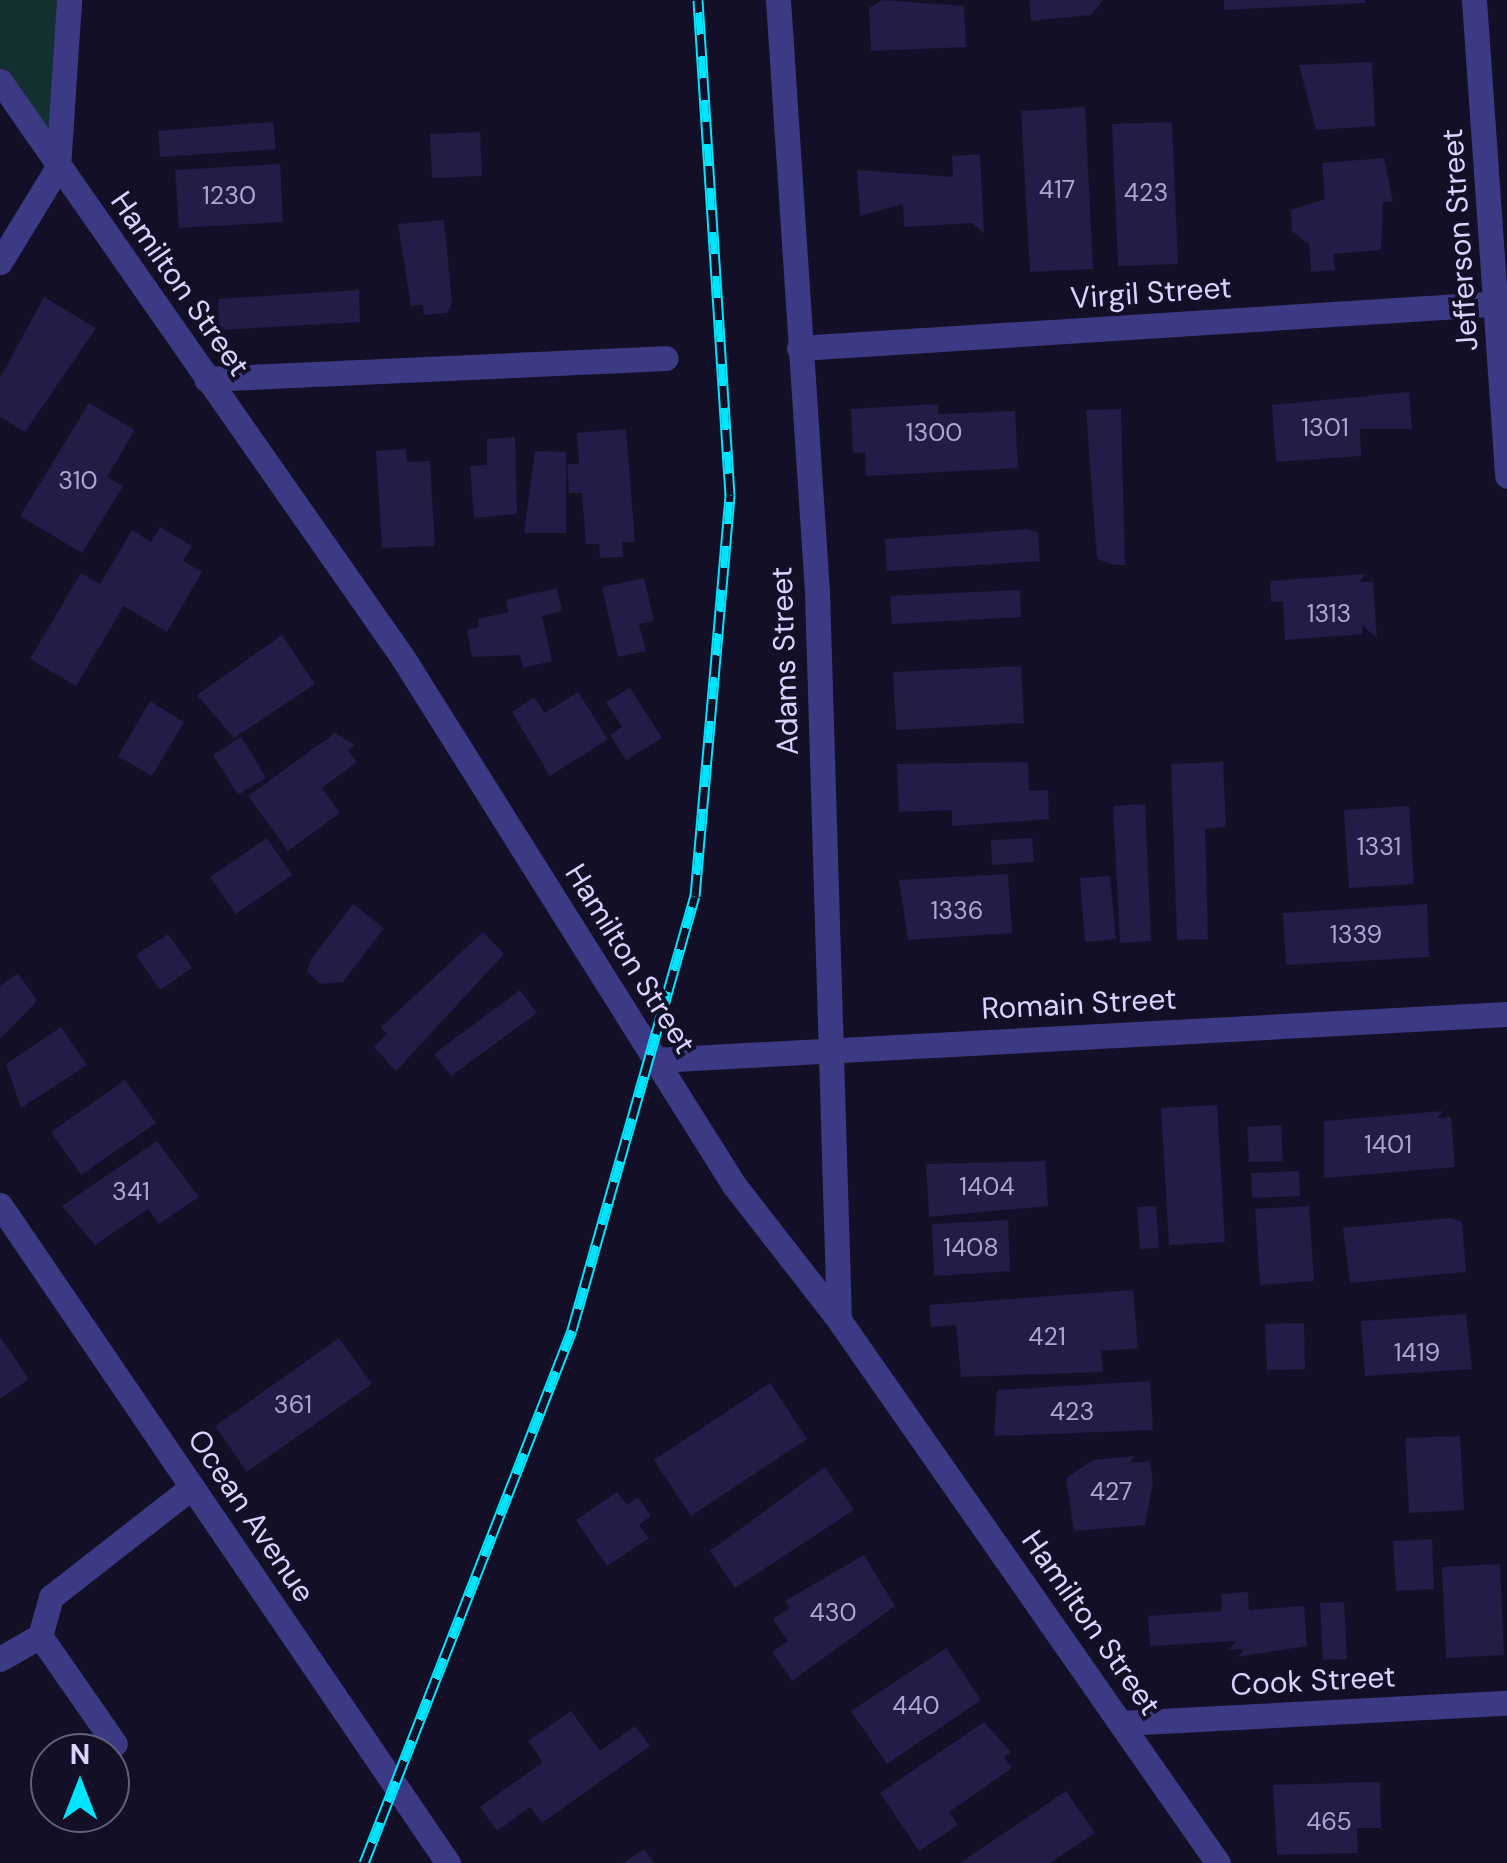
<!DOCTYPE html>
<html>
<head>
<meta charset="utf-8">
<style>
	body { margin:0 }
	#map { position:relative; width:1507px; height:1863px; overflow:hidden; background:#130f26; font-family:"DM Sans",sans-serif }
	div>[style] { position:absolute }
	[style*='--x'] { left:calc(var(--x)*1px); top:calc(var(--y)*1px); width:calc(var(--w)*1px); rotate:calc(var(--a)*1deg) }
	.green>* { inset:0; background:#12302f }
	.building>* { inset:0; background:#241b47 }
	.minor>* { height:25px; margin:-12.5px; padding:0 12.5px; transform-origin:12.5px; border-radius:12.5px; background:#3d3a85 }
	.rail>* { height:11px; margin-top:-5.5px; transform-origin:0; background:repeating-linear-gradient(90deg,#130f26 0 22px,#00e5ff 0 44px); box-sizing:border-box; border-block:2px solid #00e5ff }
	span { translate:-50% -50%; white-space:nowrap; text-align:center; line-height:1.15; -webkit-text-stroke:8px #130f26; paint-order:stroke }
	.number-label { font-size:25px; color:#aca6d1 }
	.number-label span { -webkit-text-stroke-width:0 }
	.street-label { font-size:30px; color:#d9d4ff }
	.north { position:absolute; left:30px; top:1733px; width:100px; height:100px; box-sizing:border-box; background:#130f26; border:2px solid #625e7d; border-radius:50%; rotate:0deg; font-size:28px; font-weight:700; line-height:40px; text-align:center; color:#d9d4ff }
	.north::after { content:''; display:block; margin:auto; width:35px; height:45px; background:#00e5ff; clip-path:polygon(50% 0,100% 100%,50% 72%,0 100%) }
</style>
</head>
<body>
<div id="map">
	<div class="green">
		<i style="clip-path:polygon(0 0,69px 0,58px 167px,0 81px)"></i>
	</div>
	<div class="building">
		<i style="clip-path:polygon(882px 0,964px 6px,966px 47px,871px 51px,869px 8px)"></i>
		<i style="clip-path:polygon(1029px 0,1103px 0,1091px 15px,1031px 21px)"></i>
		<i style="clip-path:polygon(1224px 0,1365px 0,1365px 3px,1224px 10px)"></i>
		<i style="clip-path:polygon(1372px 62px,1375px 126px,1316px 130px,1299px 65px)"></i>
		<i style="clip-path:polygon(1085px 107px,1093px 269px,1030px 272px,1021px 111px)"></i>
		<i style="clip-path:polygon(273px 122px,276px 149px,160px 157px,158px 131px)"></i>
		<i style="clip-path:polygon(1172px 122px,1178px 264px,1118px 266px,1112px 124px)"></i>
		<i style="clip-path:polygon(480px 132px,482px 176px,432px 178px,430px 134px)"></i>
		<i style="clip-path:polygon(980px 154px,984px 233px,972px 223px,904px 227px,903px 204px,860px 216px,857px 170px,953px 177px,952px 156px)"></i>
		<i style="clip-path:polygon(1384px 158px,1393px 202px,1383px 202px,1381px 250px,1333px 254px,1335px 270px,1311px 272px,1309px 244px,1292px 231px,1291px 210px,1325px 199px,1322px 163px)"></i>
		<i style="clip-path:polygon(280px 164px,283px 222px,179px 228px,175px 170px)"></i>
		<i style="clip-path:polygon(444px 220px,452px 303px,447px 313px,424px 315px,423px 305px,411px 306px,398px 224px)"></i>
		<i style="clip-path:polygon(359px 290px,360px 322px,219px 330px,218px 299px)"></i>
		<i style="clip-path:polygon(44px 297px,96px 328px,25px 432px,0 417px,0 378px)"></i>
		<i style="clip-path:polygon(1409px 392px,1412px 429px,1360px 429px,1361px 456px,1276px 462px,1272px 405px)"></i>
		<i style="clip-path:polygon(89px 403px,135px 430px,107px 477px,123px 486px,82px 553px,20px 516px)"></i>
		<i style="clip-path:polygon(938px 404px,938px 414px,1015px 411px,1018px 468px,866px 476px,865px 452px,853px 453px,851px 409px)"></i>
		<i style="clip-path:polygon(1121px 409px,1125px 565px,1115px 565px,1097px 559px,1086px 410px)"></i>
		<i style="clip-path:polygon(626px 429px,635px 542px,622px 542px,623px 557px,600px 558px,599px 544px,586px 544px,582px 493px,569px 493px,567px 464px,579px 464px,577px 433px)"></i>
		<i style="clip-path:polygon(515px 437px,517px 514px,474px 518px,470px 466px,487px 465px,487px 439px)"></i>
		<i style="clip-path:polygon(406px 449px,407px 462px,430px 461px,435px 546px,382px 548px,376px 451px)"></i>
		<i style="clip-path:polygon(535px 451px,566px 452px,566px 533px,524px 533px)"></i>
		<i style="clip-path:polygon(160px 527px,192px 546px,183px 561px,202px 572px,167px 632px,124px 606px,76px 686px,30px 659px,81px 573px,100px 584px,132px 530px,151px 542px)"></i>
		<i style="clip-path:polygon(1028px 529px,1038px 533px,1040px 561px,887px 571px,885px 539px)"></i>
		<i style="clip-path:polygon(1366px 574px,1359px 582px,1373px 582px,1377px 638px,1362px 625px,1363px 634px,1285px 640px,1283px 601px,1271px 602px,1270px 581px)"></i>
		<i style="clip-path:polygon(644px 578px,654px 621px,639px 624px,646px 651px,618px 657px,602px 587px)"></i>
		<i style="clip-path:polygon(557px 588px,562px 611px,542px 616px,552px 661px,523px 668px,520px 655px,472px 657px,467px 630px,479px 627px,478px 619px,508px 612px,506px 600px)"></i>
		<i style="clip-path:polygon(1020px 590px,1021px 617px,892px 624px,890px 596px)"></i>
		<i style="clip-path:polygon(282px 635px,315px 684px,234px 738px,197px 695px)"></i>
		<i style="clip-path:polygon(1021px 666px,1024px 723px,896px 730px,893px 672px)"></i>
		<i style="clip-path:polygon(630px 688px,662px 738px,626px 760px,610px 735px,622px 727px,606px 702px)"></i>
		<i style="clip-path:polygon(578px 692px,608px 739px,550px 776px,512px 712px,534px 697px,545px 713px)"></i>
		<i style="clip-path:polygon(150px 701px,184px 722px,152px 776px,118px 756px)"></i>
		<i style="clip-path:polygon(335px 733px,355px 745px,348px 750px,357px 762px,322px 788px,340px 813px,288px 851px,248px 796px)"></i>
		<i style="clip-path:polygon(241px 737px,266px 778px,238px 795px,213px 755px)"></i>
		<i style="clip-path:polygon(1028px 762px,1029px 791px,1048px 790px,1049px 819px,952px 826px,952px 810px,899px 812px,897px 764px)"></i>
		<i style="clip-path:polygon(1223px 762px,1226px 827px,1205px 829px,1208px 939px,1177px 940px,1171px 764px)"></i>
		<i style="clip-path:polygon(1145px 804px,1151px 941px,1120px 943px,1113px 806px)"></i>
		<i style="clip-path:polygon(1409px 806px,1414px 884px,1349px 888px,1344px 810px)"></i>
		<i style="clip-path:polygon(267px 838px,292px 875px,236px 914px,210px 877px)"></i>
		<i style="clip-path:polygon(1032px 838px,1034px 862px,992px 865px,991px 840px)"></i>
		<i style="clip-path:polygon(1008px 874px,1012px 933px,908px 940px,899px 880px)"></i>
		<i style="clip-path:polygon(1110px 876px,1116px 939px,1085px 942px,1080px 878px)"></i>
		<i style="clip-path:polygon(353px 904px,384px 928px,343px 982px,321px 984px,307px 972px,311px 959px)"></i>
		<i style="clip-path:polygon(1427px 904px,1429px 957px,1286px 965px,1283px 913px)"></i>
		<i style="clip-path:polygon(483px 932px,504px 954px,396px 1071px,374px 1047px,387px 1034px,381px 1027px)"></i>
		<i style="clip-path:polygon(168px 934px,192px 968px,160px 990px,136px 955px)"></i>
		<i style="clip-path:polygon(18px 973px,37px 1001px,0 1039px,0 986px)"></i>
		<i style="clip-path:polygon(520px 990px,537px 1013px,451px 1076px,434px 1054px)"></i>
		<i style="clip-path:polygon(61px 1027px,87px 1065px,21px 1108px,6px 1064px)"></i>
		<i style="clip-path:polygon(125px 1080px,156px 1123px,81px 1175px,51px 1132px)"></i>
		<i style="clip-path:polygon(1217px 1105px,1225px 1242px,1169px 1245px,1161px 1108px)"></i>
		<i style="clip-path:polygon(1443px 1111px,1437px 1118px,1451px 1117px,1455px 1167px,1324px 1178px,1324px 1121px)"></i>
		<i style="clip-path:polygon(1281px 1125px,1283px 1161px,1249px 1162px,1247px 1127px)"></i>
		<i style="clip-path:polygon(157px 1141px,199px 1197px,159px 1224px,148px 1209px,95px 1245px,62px 1206px)"></i>
		<i style="clip-path:polygon(1045px 1161px,1048px 1206px,929px 1217px,926px 1164px)"></i>
		<i style="clip-path:polygon(1299px 1171px,1300px 1196px,1252px 1198px,1251px 1173px)"></i>
		<i style="clip-path:polygon(1156px 1206px,1159px 1248px,1140px 1249px,1137px 1207px)"></i>
		<i style="clip-path:polygon(1309px 1206px,1314px 1281px,1260px 1285px,1255px 1209px)"></i>
		<i style="clip-path:polygon(1451px 1218px,1462px 1222px,1466px 1272px,1350px 1283px,1343px 1228px)"></i>
		<i style="clip-path:polygon(1008px 1220px,1010px 1271px,934px 1276px,932px 1224px)"></i>
		<i style="clip-path:polygon(1133px 1290px,1138px 1348px,1101px 1351px,1103px 1372px,961px 1377px,956px 1325px,931px 1327px,929px 1305px)"></i>
		<i style="clip-path:polygon(1466px 1314px,1472px 1369px,1365px 1376px,1361px 1321px)"></i>
		<i style="clip-path:polygon(1304px 1323px,1305px 1369px,1267px 1370px,1265px 1324px)"></i>
		<i style="clip-path:polygon(0 1337px,29px 1379px,0 1399px)"></i>
		<i style="clip-path:polygon(339px 1338px,372px 1384px,247px 1472px,215px 1426px)"></i>
		<i style="clip-path:polygon(1150px 1381px,1153px 1430px,994px 1436px,997px 1390px)"></i>
		<i style="clip-path:polygon(770px 1383px,807px 1439px,691px 1516px,654px 1460px)"></i>
		<i style="clip-path:polygon(1460px 1436px,1464px 1510px,1409px 1513px,1405px 1438px)"></i>
		<i style="clip-path:polygon(1135px 1456px,1129px 1463px,1150px 1461px,1153px 1483px,1145px 1525px,1074px 1531px,1066px 1478px,1093px 1460px)"></i>
		<i style="clip-path:polygon(825px 1467px,854px 1510px,735px 1588px,710px 1551px)"></i>
		<i style="clip-path:polygon(617px 1492px,627px 1505px,638px 1497px,651px 1516px,639px 1525px,649px 1538px,607px 1566px,576px 1520px)"></i>
		<i style="clip-path:polygon(1432px 1539px,1434px 1589px,1396px 1591px,1393px 1541px)"></i>
		<i style="clip-path:polygon(864px 1555px,895px 1606px,792px 1681px,772px 1652px,788px 1641px,773px 1619px,790px 1608px,785px 1601px)"></i>
		<i style="clip-path:polygon(1500px 1564px,1504px 1655px,1446px 1658px,1442px 1567px)"></i>
		<i style="clip-path:polygon(1248px 1592px,1249px 1610px,1304px 1606px,1307px 1646px,1237px 1657px,1245px 1649px,1228px 1650px,1237px 1641px,1150px 1646px,1148px 1616px,1222px 1611px,1221px 1594px)"></i>
		<i style="clip-path:polygon(1344px 1602px,1347px 1659px,1323px 1660px,1320px 1603px)"></i>
		<i style="clip-path:polygon(946px 1648px,981px 1700px,887px 1764px,851px 1711px)"></i>
		<i style="clip-path:polygon(571px 1711px,600px 1751px,635px 1726px,650px 1746px,542px 1823px,530px 1807px,497px 1831px,480px 1807px,543px 1762px,528px 1741px)"></i>
		<i style="clip-path:polygon(984px 1722px,1011px 1752px,1004px 1757px,1012px 1768px,949px 1812px,958px 1825px,919px 1851px,880px 1793px)"></i>
		<i style="clip-path:polygon(1380px 1782px,1381px 1828px,1357px 1828px,1358px 1853px,1277px 1855px,1273px 1785px)"></i>
		<i style="clip-path:polygon(1066px 1791px,1095px 1833px,1050px 1863px,960px 1863px)"></i>
		<i style="clip-path:polygon(644px 1849px,654px 1863px,623px 1863px)"></i>
	</div>
	<div class="minor">
		<i style="--x:778;--y:0;--w:593;--a:86.23"></i>
		<i style="--x:817;--y:592;--w:728;--a:88.27"></i>
		<i style="--x:1474;--y:0;--w:477;--a:86"></i>
		<i style="--x:0;--y:81;--w:704;--a:55.07"></i>
		<i style="--x:403;--y:658;--w:622;--a:57.87"></i>
		<i style="--x:734;--y:1185;--w:171;--a:52.1"></i>
		<i style="--x:839;--y:1320;--w:662;--a:55.09"></i>
		<i style="--x:0;--y:262;--w:111;--a:-58.6"></i>
		<i style="--x:58;--y:167;--w:167;--a:-86.2"></i>
		<i style="--x:799;--y:348;--w:709;--a:-3.64"></i>
		<i style="--x:206;--y:379;--w:460;--a:-2.6"></i>
		<i style="--x:655;--y:1060;--w:853;--a:-3.09"></i>
		<i style="--x:0;--y:1205;--w:796;--a:55.75"></i>
		<i style="--x:40;--y:1636;--w:41;--a:-74.2"></i>
		<i style="--x:51;--y:1597;--w:179;--a:-38"></i>
		<i style="--x:0;--y:1659;--w:46;--a:-29.9"></i>
		<i style="--x:40;--y:1636;--w:131;--a:55.2"></i>
		<i style="--x:1122;--y:1723;--w:386;--a:-3"></i>
	</div>
	<div class="rail">
		<i style="--x:364;--y:1863;--w:572;--a:-68.68"></i>
		<i style="--x:572;--y:1330;--w:451;--a:-74.2"></i>
		<i style="--x:695;--y:896;--w:403;--a:-85"></i>
		<i style="--x:730;--y:495;--w:496;--a:-93.7"></i>
	</div>
	<div class="number-label">
		<span style="left:1057px;top:190px">417</span>
		<span style="left:1146px;top:193px">423</span>
		<span style="left:229px;top:196px">1230</span>
		<span style="left:1325px;top:428px">1301</span>
		<span style="left:934px;top:433px">1300</span>
		<span style="left:78px;top:481px">310</span>
		<span style="left:1329px;top:614px">1313</span>
		<span style="left:1379px;top:847px">1331</span>
		<span style="left:957px;top:911px">1336</span>
		<span style="left:1356px;top:935px">1339</span>
		<span style="left:1388px;top:1145px">1401</span>
		<span style="left:987px;top:1187px">1404</span>
		<span style="left:131px;top:1192px">341</span>
		<span style="left:971px;top:1248px">1408</span>
		<span style="left:1047px;top:1337px">421</span>
		<span style="left:1417px;top:1353px">1419</span>
		<span style="left:293px;top:1405px">361</span>
		<span style="left:1072px;top:1412px">423</span>
		<span style="left:1111px;top:1492px">427</span>
		<span style="left:833px;top:1613px">430</span>
		<span style="left:916px;top:1706px">440</span>
		<span style="left:1329px;top:1822px">465</span>
	</div>
	<div class="street-label">
		<span style="left:1460px;top:240px;rotate:-94deg">Jefferson Street</span>
		<span style="left:180px;top:284px;rotate:55deg">Hamilton Street</span>
		<span style="left:1151px;top:293px;rotate:-4deg">Virgil Street</span>
		<span style="left:785px;top:661px;rotate:-92deg">Adams Street</span>
		<span style="left:630px;top:959px;rotate:58deg">Hamilton Street</span>
		<span style="left:1079px;top:1004px;rotate:-3deg">Romain Street</span>
		<span style="left:251px;top:1516px;rotate:56deg">Ocean Avenue</span>
		<span style="left:1091px;top:1623px;rotate:55deg">Hamilton Street</span>
		<span style="left:1313px;top:1681px;rotate:-3deg">Cook Street</span>
	</div>
	<div class="north">N</div>
</div>
</body>
</html>
